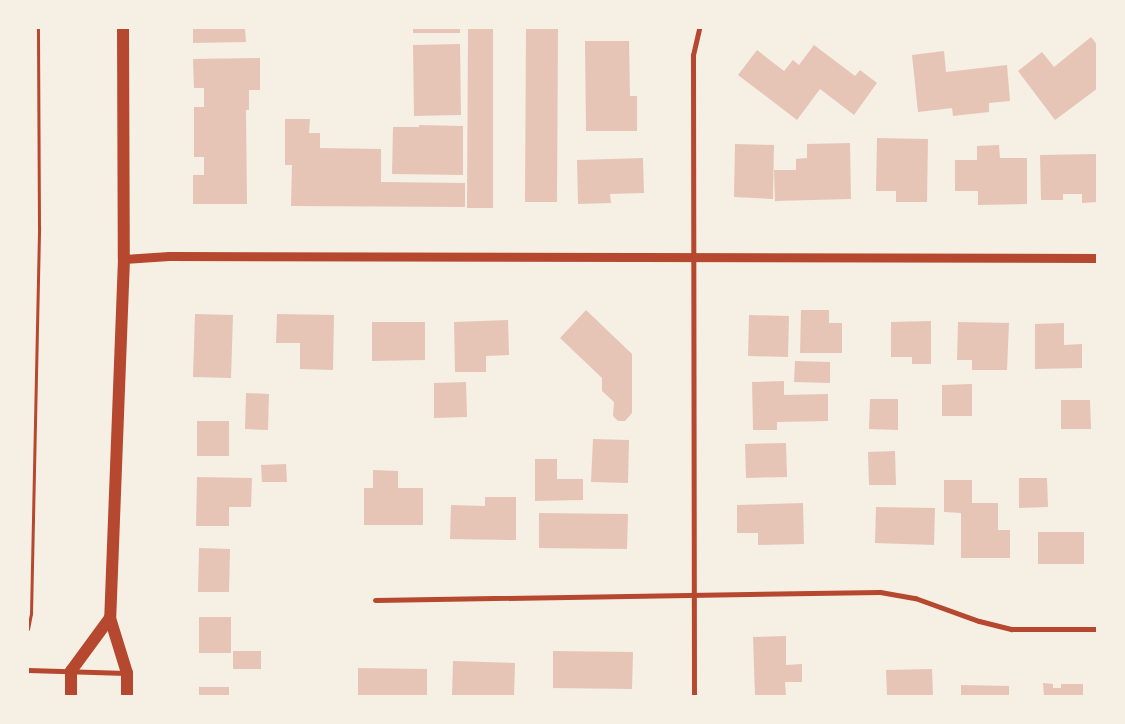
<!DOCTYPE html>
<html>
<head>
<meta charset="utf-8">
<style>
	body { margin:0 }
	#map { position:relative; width:1125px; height:724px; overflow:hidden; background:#f6efe4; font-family:"PT Sans Narrow",sans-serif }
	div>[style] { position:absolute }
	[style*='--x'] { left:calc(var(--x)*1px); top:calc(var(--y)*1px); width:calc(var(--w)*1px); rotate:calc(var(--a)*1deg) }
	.building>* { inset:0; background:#e6c5b7 }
	.path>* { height:3px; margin:-1.5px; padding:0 1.5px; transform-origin:1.5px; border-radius:1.5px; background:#b5482f }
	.minor>* { height:5px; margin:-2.5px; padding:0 2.5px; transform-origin:2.5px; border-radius:2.5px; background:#b5482f }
	.tertiary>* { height:9px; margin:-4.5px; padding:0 4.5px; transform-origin:4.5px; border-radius:4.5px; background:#b5482f }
	.primary>* { height:12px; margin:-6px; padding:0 6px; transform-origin:6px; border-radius:6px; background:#b5482f }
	span { translate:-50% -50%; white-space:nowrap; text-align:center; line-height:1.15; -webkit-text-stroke:4px #f6efe4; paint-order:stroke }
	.frame { position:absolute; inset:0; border:29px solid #f6efe4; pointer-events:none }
</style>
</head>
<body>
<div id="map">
	<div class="building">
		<i style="clip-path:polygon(193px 28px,245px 28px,246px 42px,193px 43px)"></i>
		<i style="clip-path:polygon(413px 28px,460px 28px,460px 33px,413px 33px)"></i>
		<i style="clip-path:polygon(468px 28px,493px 28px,493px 208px,467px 208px)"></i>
		<i style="clip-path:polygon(526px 28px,558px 28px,557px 202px,525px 202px)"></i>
		<i style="clip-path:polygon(1091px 37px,1098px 46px,1098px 88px,1055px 120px,1018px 71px,1042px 52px,1054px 67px)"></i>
		<i style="clip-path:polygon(585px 41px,629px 41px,630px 96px,637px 96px,637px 131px,586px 131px)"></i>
		<i style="clip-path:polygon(460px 44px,461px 115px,414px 116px,413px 45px)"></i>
		<i style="clip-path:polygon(814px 45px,855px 76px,860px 70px,877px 83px,854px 115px,820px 89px,797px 120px,738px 75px,757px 50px,784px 71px,793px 60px,799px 65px)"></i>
		<i style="clip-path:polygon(944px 51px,946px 72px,1007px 65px,1010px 101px,989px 103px,989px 112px,953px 116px,952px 108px,918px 112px,912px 55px)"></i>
		<i style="clip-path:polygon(260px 58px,260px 90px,249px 90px,249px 110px,246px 110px,247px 204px,193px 204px,193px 175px,204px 175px,204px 157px,194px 157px,194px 107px,204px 107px,204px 88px,194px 88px,193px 59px)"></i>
		<i style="clip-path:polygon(285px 119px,310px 119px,309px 133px,320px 133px,320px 148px,381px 149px,381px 182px,465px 183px,465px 207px,291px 206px,292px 165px,285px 165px)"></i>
		<i style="clip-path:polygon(419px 125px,463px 126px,463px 175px,392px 174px,393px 127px,419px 127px)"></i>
		<i style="clip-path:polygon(877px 138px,928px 139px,927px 202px,896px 202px,896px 191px,876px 191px)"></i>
		<i style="clip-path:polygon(850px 143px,851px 199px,775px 201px,774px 170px,796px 170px,796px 159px,807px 158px,807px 144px)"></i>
		<i style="clip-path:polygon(735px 144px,774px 145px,773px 199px,734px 197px)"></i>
		<i style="clip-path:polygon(999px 145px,1000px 158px,1027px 158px,1027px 204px,978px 205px,978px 191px,955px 191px,955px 160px,977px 160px,977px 146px)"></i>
		<i style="clip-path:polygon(1098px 154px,1098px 202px,1082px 203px,1082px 194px,1063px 194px,1063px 200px,1041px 200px,1040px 155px)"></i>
		<i style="clip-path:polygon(643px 158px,644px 193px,610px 194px,611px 203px,578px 204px,577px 160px)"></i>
		<i style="clip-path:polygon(586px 310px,632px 354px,632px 413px,625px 421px,618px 421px,613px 416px,614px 402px,602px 391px,602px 378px,560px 338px)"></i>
		<i style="clip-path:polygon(801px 310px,829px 310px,829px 323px,842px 323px,842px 353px,800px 353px)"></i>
		<i style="clip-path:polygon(195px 314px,233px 315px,231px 378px,193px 377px)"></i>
		<i style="clip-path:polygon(277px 314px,334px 315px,333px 370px,300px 369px,300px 343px,276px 343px)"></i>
		<i style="clip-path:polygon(749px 315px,789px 316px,788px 357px,748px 356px)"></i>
		<i style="clip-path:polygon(508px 320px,509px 355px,486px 356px,486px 372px,455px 372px,454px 322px)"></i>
		<i style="clip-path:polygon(931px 321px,931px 364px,912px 364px,912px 357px,891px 357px,891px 322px)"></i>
		<i style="clip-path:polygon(372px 322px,425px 322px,425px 360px,372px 361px)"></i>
		<i style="clip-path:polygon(958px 322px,1009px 323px,1007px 370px,972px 370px,972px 360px,957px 360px)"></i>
		<i style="clip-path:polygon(1064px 323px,1064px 345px,1082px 344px,1082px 368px,1035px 369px,1035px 324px)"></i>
		<i style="clip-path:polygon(795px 361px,830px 362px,830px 383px,794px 382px)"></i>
		<i style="clip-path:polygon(784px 381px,784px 395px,828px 394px,828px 421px,777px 422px,777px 430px,753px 430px,752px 382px)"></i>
		<i style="clip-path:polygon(466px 382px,467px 417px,434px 418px,434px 383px)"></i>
		<i style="clip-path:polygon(972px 384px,972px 416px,942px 416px,942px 385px)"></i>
		<i style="clip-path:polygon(246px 393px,269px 394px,268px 430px,245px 429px)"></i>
		<i style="clip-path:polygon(870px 399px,898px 399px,898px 430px,869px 429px)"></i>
		<i style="clip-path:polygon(1061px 400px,1090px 400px,1091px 429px,1061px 429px)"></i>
		<i style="clip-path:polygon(197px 421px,229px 421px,229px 456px,197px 456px)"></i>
		<i style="clip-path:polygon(593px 439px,629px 440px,628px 483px,591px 482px)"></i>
		<i style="clip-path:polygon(786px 443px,787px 477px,746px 478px,745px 444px)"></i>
		<i style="clip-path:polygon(895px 451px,896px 485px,869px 485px,868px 452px)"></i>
		<i style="clip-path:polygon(535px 459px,557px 459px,557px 479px,583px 479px,583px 500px,535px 501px)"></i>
		<i style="clip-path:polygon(286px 464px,287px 482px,262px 482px,261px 465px)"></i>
		<i style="clip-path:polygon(373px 470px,398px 471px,398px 488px,423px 488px,423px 525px,364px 525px,364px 488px,373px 488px)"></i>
		<i style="clip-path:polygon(197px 477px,252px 478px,251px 507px,229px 507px,229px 526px,196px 526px)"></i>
		<i style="clip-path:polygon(1019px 478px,1047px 478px,1048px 507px,1019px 508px)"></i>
		<i style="clip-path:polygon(944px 480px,972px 480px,972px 503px,998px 503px,998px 530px,1010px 530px,1010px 558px,961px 558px,961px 513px,944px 512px)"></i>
		<i style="clip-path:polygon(485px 497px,516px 497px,516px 540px,450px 539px,451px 505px,485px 506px)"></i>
		<i style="clip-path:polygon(803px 503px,804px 544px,758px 545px,758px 533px,737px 533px,737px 505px)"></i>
		<i style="clip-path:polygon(876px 507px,935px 508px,934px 545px,875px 543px)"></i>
		<i style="clip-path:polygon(539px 513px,628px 514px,627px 549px,539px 548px)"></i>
		<i style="clip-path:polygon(1038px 532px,1084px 532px,1084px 564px,1038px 564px)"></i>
		<i style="clip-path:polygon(199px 548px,230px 549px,229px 592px,198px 592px)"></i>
		<i style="clip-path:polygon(199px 617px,231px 617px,231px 653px,199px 653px)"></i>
		<i style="clip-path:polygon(786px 636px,786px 665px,802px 664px,802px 682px,785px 682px,786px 696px,755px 696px,753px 637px)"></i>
		<i style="clip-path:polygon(233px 651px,261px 651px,261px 669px,233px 669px)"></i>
		<i style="clip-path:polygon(553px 651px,633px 652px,632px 689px,553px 688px)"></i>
		<i style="clip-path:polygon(453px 661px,515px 663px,514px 696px,452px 696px)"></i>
		<i style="clip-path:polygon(358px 668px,427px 669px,427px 696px,358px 696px)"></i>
		<i style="clip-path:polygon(932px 669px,933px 696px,887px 696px,886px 670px)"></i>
		<i style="clip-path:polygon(1043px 683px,1053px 684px,1053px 688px,1061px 688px,1061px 684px,1083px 684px,1083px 696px,1044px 696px)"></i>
		<i style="clip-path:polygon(961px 685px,1009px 686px,1009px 696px,961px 696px)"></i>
		<i style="clip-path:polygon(199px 687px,229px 687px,229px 696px,199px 696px)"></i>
	</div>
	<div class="path">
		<i style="--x:28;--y:629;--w:15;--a:-79"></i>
		<i style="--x:31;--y:614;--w:387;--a:-88.8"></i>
		<i style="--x:39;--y:227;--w:199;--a:-90.3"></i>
	</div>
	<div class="minor">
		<i style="--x:375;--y:600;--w:505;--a:-0.91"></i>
		<i style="--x:880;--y:592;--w:36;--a:10"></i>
		<i style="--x:915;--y:598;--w:68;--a:19.8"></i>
		<i style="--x:979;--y:621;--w:34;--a:14"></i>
		<i style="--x:1012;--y:629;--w:86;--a:0"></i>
		<i style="--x:28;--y:670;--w:98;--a:1.8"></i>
		<i style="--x:694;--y:696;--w:641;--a:-90.09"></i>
		<i style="--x:693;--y:55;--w:28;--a:-77"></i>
	</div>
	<div class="tertiary">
		<i style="--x:124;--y:259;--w:45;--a:-3.8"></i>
		<i style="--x:169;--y:256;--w:929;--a:0.12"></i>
	</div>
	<div class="primary">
		<i style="--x:123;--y:28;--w:231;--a:89.8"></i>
		<i style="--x:124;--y:259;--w:359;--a:92.2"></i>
		<i style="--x:110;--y:618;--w:58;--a:72.8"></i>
		<i style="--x:127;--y:673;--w:23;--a:90"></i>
		<i style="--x:71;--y:696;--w:25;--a:-90"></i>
		<i style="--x:71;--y:671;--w:66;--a:-53.7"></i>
	</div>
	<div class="frame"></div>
</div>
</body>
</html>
